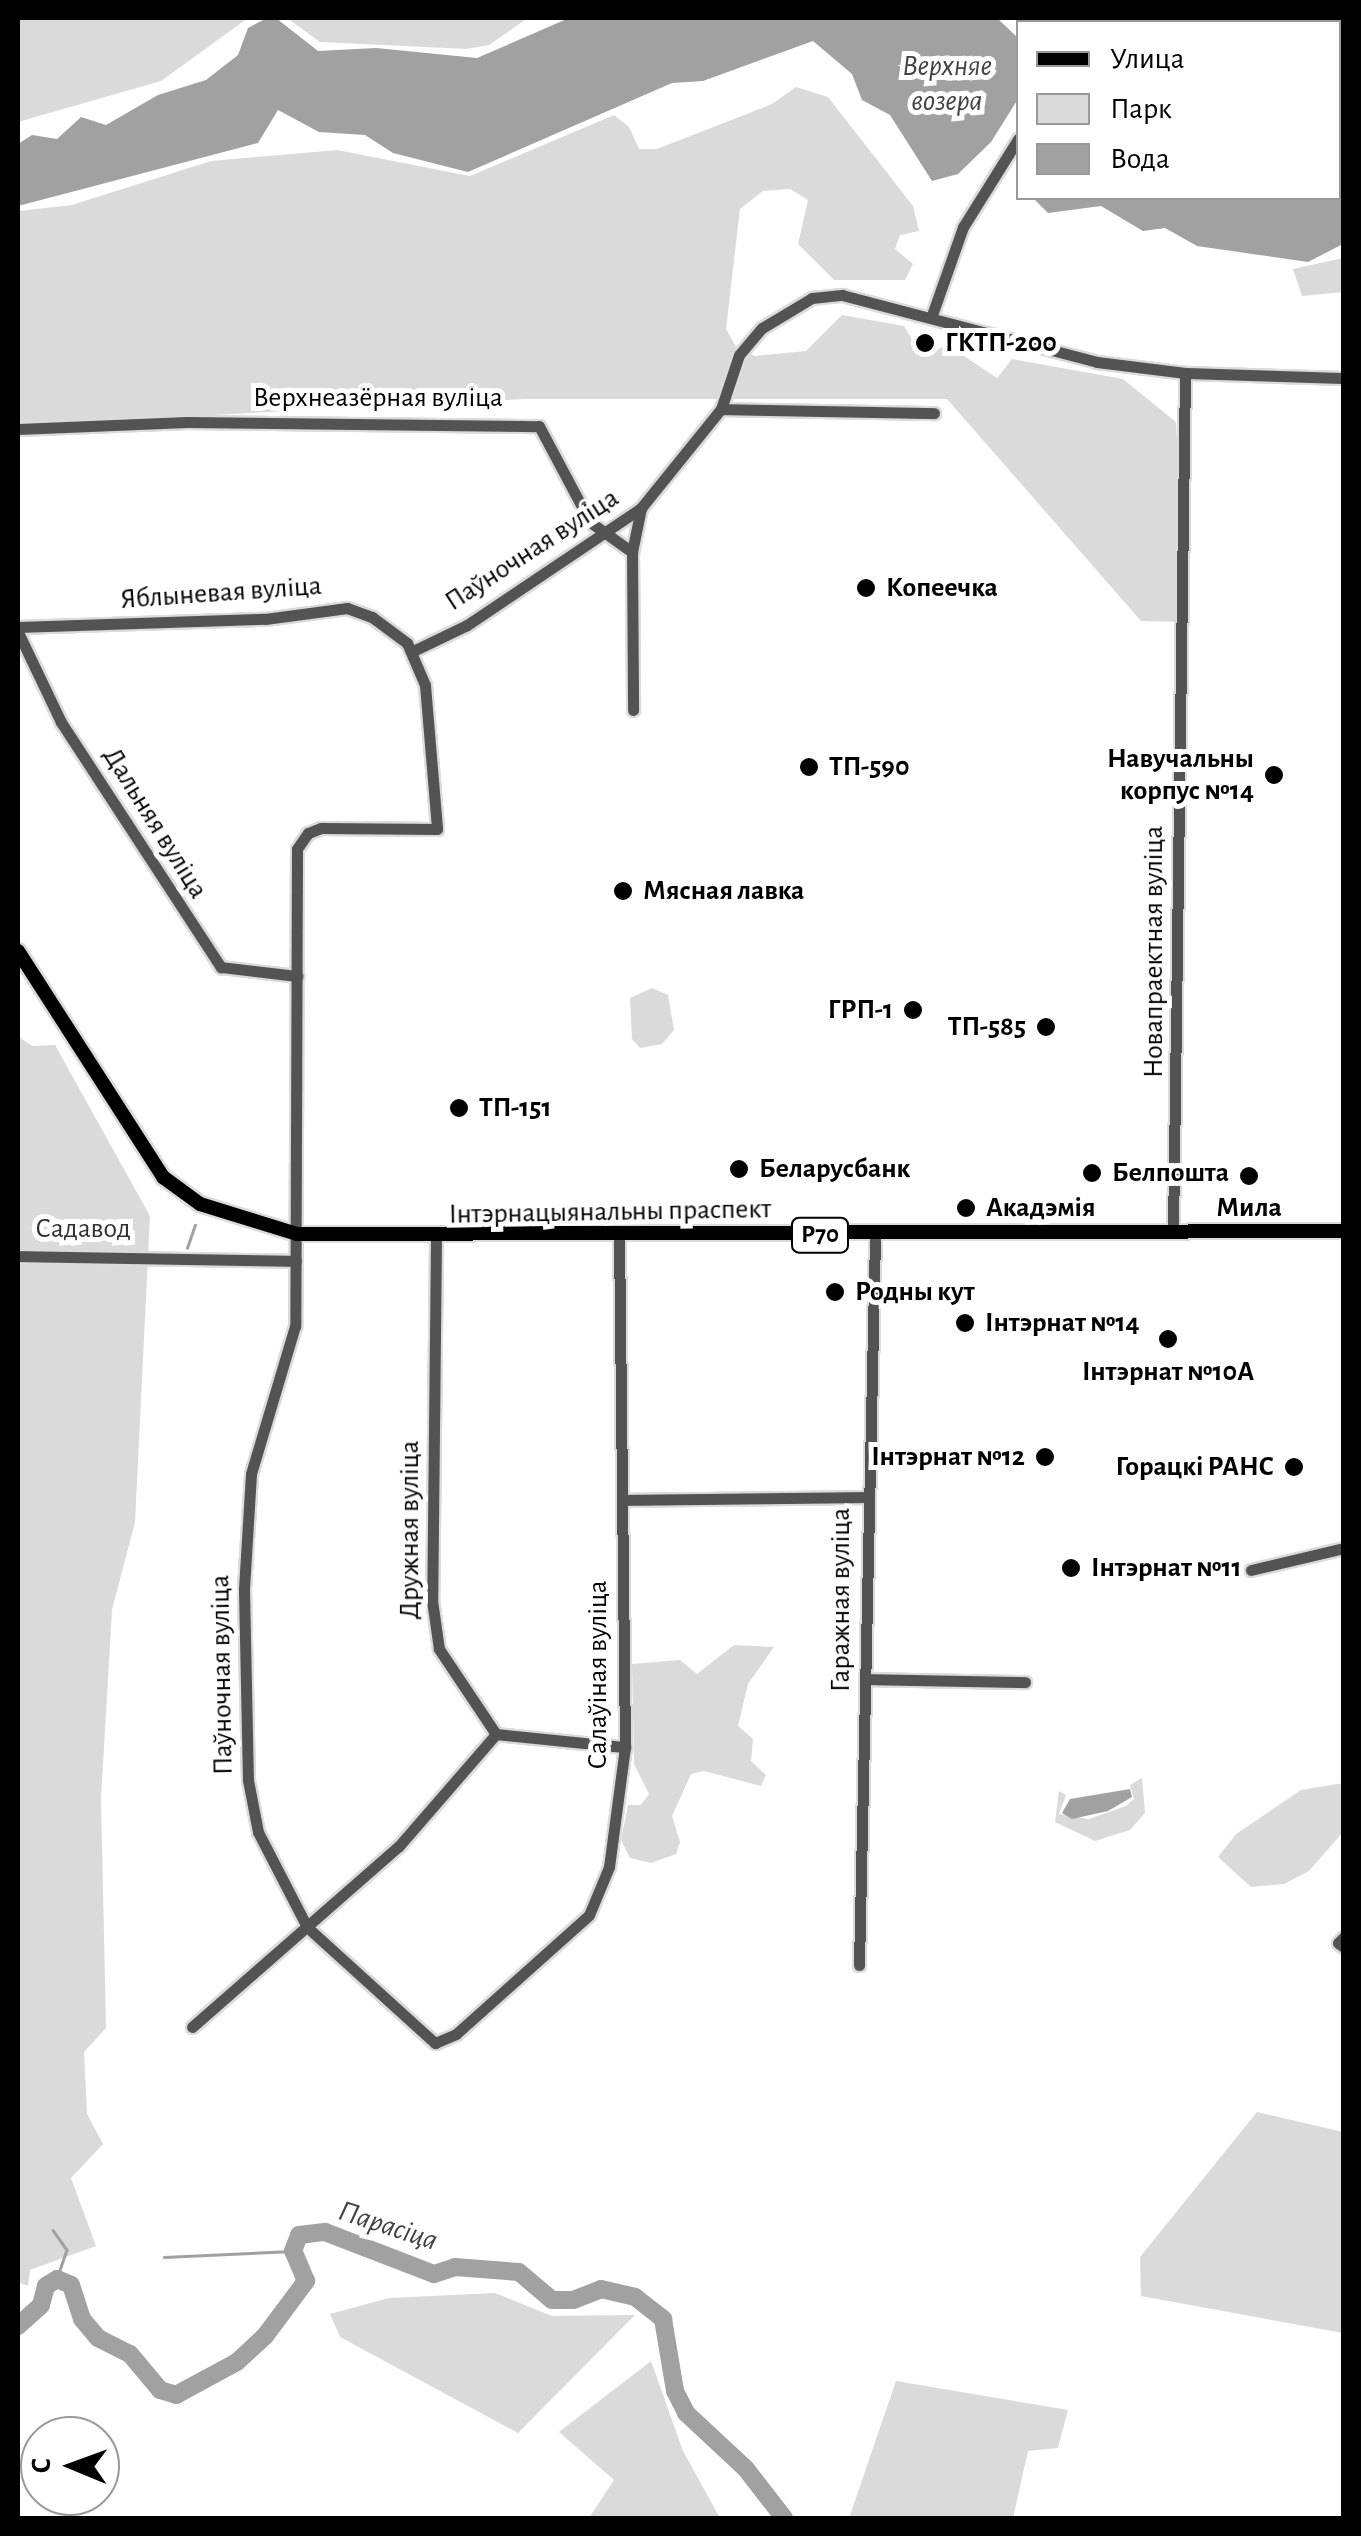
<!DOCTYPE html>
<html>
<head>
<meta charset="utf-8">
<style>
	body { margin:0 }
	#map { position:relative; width:1361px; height:2536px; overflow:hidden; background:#fff; font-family:"Alegreya Sans",sans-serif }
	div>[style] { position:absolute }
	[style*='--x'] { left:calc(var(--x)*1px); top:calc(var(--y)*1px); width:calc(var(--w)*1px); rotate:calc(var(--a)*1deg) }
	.green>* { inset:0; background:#dadada }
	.water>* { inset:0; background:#a1a1a1 }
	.stream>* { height:2.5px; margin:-1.25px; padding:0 1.25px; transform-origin:1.25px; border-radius:1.25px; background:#a1a1a1 }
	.river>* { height:18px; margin:-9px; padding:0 9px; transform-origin:9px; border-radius:9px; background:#a1a1a1 }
	.roads { filter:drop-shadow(2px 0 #dbdbdb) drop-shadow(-2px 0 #dbdbdb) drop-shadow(0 2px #dbdbdb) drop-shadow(0 -2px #dbdbdb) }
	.minor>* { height:11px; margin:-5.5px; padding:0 5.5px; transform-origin:5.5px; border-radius:5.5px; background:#535353 }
	.major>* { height:14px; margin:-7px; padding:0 7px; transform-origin:7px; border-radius:7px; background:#000 }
	.dots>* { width:28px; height:28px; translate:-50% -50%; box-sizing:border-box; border:5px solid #fff; border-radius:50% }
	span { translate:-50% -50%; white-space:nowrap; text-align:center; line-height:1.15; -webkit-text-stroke:10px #fff; paint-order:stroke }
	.shield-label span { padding:2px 8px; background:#fff; border:2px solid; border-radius:8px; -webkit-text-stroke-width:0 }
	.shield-label { font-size:25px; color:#000; font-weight:700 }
	.poi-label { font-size:28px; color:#000; font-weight:700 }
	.left { translate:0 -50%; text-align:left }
	.right { translate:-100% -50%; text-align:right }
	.street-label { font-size:28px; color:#000 }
	.park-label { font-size:28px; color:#313131 }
	.water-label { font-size:30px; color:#424242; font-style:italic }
	.frame { position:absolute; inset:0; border:20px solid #000; pointer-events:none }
	.legend { position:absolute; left:1016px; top:20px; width:325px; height:180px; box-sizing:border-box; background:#fff; border:2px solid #999; margin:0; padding:12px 18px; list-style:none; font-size:30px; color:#000 }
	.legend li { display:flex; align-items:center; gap:20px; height:50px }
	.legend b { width:50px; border:2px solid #999 }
	.north { position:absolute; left:20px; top:2416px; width:100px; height:100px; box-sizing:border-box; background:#fff; border:2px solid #999; border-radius:50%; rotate:271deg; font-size:28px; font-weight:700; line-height:40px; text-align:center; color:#000 }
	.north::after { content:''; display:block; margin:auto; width:35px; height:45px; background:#000; clip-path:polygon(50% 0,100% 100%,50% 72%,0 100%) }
</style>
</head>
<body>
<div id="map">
	<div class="green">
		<i style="clip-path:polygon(18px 18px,248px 18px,161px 81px,18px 122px)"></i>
		<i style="clip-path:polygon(287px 18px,528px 18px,489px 45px,466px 49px,320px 42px)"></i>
		<i style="clip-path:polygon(796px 87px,828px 97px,913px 206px,919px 231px,900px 235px,895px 249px,913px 264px,905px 280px,834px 280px,798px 244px,808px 200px,790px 189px,763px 191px,740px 209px,726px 329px,736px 347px,755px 356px,806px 351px,842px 315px,904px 326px,918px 349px,936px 351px,946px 344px,997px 378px,1012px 359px,1123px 379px,1176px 422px,1186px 622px,1141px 621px,947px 399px,524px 399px,18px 425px,18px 211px,72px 205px,211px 161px,337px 150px,470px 176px,614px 115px,629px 127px,639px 149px,657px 149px,772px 104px)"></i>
		<i style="clip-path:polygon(1343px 258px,1343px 292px,1302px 296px,1293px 269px)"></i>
		<i style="clip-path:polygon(652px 988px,668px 995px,674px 1030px,662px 1044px,640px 1048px,632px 1039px,630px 998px)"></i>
		<i style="clip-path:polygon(18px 1036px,32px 1046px,55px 1045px,150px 1216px,135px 1522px,112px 1610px,101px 1799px,106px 2028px,84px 2052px,87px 2114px,103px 2144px,71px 2178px,96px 2246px,30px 2270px,28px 2286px,18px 2282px)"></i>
		<i style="clip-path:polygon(734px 1645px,774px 1647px,748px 1684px,738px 1726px,753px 1739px,751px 1761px,766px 1775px,761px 1786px,704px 1771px,691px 1774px,672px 1816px,680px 1842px,676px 1854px,651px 1863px,630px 1858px,621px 1840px,628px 1805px,641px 1805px,649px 1794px,634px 1764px,632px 1664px,680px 1660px,697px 1674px)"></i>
		<i style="clip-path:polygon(1142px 1778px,1145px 1813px,1130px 1830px,1095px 1841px,1055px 1822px,1059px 1791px,1066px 1795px,1059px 1814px,1089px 1819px,1126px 1806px,1134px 1799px,1130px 1785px)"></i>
		<i style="clip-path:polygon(1343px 1783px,1343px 1832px,1309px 1871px,1284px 1884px,1251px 1887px,1218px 1857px,1236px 1834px,1301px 1790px)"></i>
		<i style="clip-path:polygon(1257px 2112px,1343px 2132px,1343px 2333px,1141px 2296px,1140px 2257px)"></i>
		<i style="clip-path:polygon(495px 2293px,552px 2316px,635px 2315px,518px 2433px,340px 2337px,330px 2314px,389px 2298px)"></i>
		<i style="clip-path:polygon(651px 2361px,683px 2451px,720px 2518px,589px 2518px,614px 2480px,559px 2432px)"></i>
		<i style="clip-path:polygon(896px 2381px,1068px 2410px,1058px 2448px,1028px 2451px,1013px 2518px,849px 2518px)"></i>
	</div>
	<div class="water">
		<i style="clip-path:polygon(267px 18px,276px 18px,318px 51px,376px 48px,477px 58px,569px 18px,997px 18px,1018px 38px,1018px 99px,991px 142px,958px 174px,932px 181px,890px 115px,862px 100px,852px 74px,813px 41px,703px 81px,672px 83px,468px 172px,393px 153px,365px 135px,319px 132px,278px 110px,258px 143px,18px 206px,18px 144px,32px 135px,57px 139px,81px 117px,106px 125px,158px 95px,206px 80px,238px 55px,248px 28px)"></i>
		<i style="clip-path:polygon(1343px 164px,1343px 244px,1308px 262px,1197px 246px,1165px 228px,1143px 231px,1101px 206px,1048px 213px,1033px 198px,1338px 198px)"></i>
		<i style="clip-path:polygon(1130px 1789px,1132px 1797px,1108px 1811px,1072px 1819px,1062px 1813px,1070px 1799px)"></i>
	</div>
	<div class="stream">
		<i style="--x:187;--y:1248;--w:24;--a:-71"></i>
		<i style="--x:53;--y:2230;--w:24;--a:55"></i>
		<i style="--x:67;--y:2250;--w:31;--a:109"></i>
		<i style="--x:164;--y:2257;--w:129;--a:-2.7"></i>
	</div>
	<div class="river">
		<i style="--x:18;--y:2326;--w:31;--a:-42"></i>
		<i style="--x:41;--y:2305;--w:20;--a:-75"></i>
		<i style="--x:46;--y:2286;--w:13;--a:-32"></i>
		<i style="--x:57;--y:2279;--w:15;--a:23"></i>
		<i style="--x:71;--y:2285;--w:36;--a:72"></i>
		<i style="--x:82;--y:2319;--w:25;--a:50"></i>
		<i style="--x:98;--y:2338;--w:36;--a:27"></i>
		<i style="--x:130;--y:2354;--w:47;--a:50.2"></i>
		<i style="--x:160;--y:2390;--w:17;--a:17"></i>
		<i style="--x:176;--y:2395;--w:69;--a:-28.4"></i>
		<i style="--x:237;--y:2362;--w:38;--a:-43"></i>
		<i style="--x:265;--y:2336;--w:69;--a:-53.3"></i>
		<i style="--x:306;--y:2281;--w:33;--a:-113"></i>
		<i style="--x:293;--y:2251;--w:17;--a:-69"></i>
		<i style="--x:299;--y:2235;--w:26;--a:-7"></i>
		<i style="--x:325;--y:2232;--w:117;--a:21.1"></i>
		<i style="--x:434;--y:2274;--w:22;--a:-18"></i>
		<i style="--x:455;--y:2267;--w:64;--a:4.5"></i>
		<i style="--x:519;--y:2272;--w:43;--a:40.3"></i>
		<i style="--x:552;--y:2300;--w:21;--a:0"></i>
		<i style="--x:573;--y:2300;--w:30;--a:-21"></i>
		<i style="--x:601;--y:2289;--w:35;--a:13"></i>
		<i style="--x:635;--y:2297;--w:36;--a:38"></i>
		<i style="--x:663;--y:2319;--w:73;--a:80.5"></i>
		<i style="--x:675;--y:2391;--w:25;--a:63"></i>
		<i style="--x:686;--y:2413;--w:82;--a:43"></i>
		<i style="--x:746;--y:2469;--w:62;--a:52.2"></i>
	</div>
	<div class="roads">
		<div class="minor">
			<i style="--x:1086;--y:22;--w:5;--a:-53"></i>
			<i style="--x:932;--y:315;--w:93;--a:-70.6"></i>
			<i style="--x:963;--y:227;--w:104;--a:-58"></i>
			<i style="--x:721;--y:409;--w:57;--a:-71.6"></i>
			<i style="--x:739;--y:355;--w:35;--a:-50"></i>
			<i style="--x:762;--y:328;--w:58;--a:-31"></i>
			<i style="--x:812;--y:298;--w:30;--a:-6"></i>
			<i style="--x:842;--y:295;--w:264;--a:14.7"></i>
			<i style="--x:1097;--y:362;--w:89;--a:7.1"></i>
			<i style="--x:1185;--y:373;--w:159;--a:1.8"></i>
			<i style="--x:18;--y:429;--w:169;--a:-2.4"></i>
			<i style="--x:187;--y:422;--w:352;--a:0.7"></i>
			<i style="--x:539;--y:426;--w:109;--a:62"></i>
			<i style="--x:590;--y:522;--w:52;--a:35.5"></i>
			<i style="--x:632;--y:552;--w:158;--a:89.6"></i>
			<i style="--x:632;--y:552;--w:45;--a:-78.4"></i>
			<i style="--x:18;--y:627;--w:247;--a:-1.9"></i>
			<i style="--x:265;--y:619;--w:83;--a:-7.6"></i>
			<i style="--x:347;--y:608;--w:27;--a:20"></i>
			<i style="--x:372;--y:617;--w:44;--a:36.6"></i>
			<i style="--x:407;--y:643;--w:46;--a:66.8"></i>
			<i style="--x:425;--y:685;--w:144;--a:85.2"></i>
			<i style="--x:437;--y:829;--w:116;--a:-179.5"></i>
			<i style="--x:321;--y:828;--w:14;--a:159"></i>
			<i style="--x:308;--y:833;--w:19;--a:125"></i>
			<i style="--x:297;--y:849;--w:477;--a:90.2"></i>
			<i style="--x:295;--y:1326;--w:154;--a:106.6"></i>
			<i style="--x:251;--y:1474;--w:116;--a:93.5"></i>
			<i style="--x:244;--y:1590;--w:190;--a:88.8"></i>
			<i style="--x:248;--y:1780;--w:53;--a:79.1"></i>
			<i style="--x:258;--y:1832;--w:107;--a:62.7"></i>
			<i style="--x:307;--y:1927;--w:173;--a:42.2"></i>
			<i style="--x:435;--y:2043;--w:23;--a:-23"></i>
			<i style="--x:456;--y:2034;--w:178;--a:-41.8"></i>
			<i style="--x:589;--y:1915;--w:52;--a:-67.4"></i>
			<i style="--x:609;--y:1867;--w:121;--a:-82.4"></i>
			<i style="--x:625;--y:1747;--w:510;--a:-90.67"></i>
			<i style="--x:18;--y:632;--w:100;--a:64.5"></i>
			<i style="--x:61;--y:722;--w:293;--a:56.9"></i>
			<i style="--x:221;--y:967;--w:77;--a:6.8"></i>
			<i style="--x:413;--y:651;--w:60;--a:-25.7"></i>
			<i style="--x:467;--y:625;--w:210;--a:-33.9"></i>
			<i style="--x:641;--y:508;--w:127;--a:-51.1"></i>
			<i style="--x:721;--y:409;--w:213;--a:1.1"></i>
			<i style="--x:1173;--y:1232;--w:859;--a:-89.2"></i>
			<i style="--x:436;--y:1239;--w:361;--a:90.6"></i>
			<i style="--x:432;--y:1600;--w:49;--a:81.9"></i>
			<i style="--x:439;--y:1649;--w:102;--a:56.2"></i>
			<i style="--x:496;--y:1734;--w:130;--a:5.8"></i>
			<i style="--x:18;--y:1256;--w:278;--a:1"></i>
			<i style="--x:623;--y:1500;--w:243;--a:-0.7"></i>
			<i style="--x:1251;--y:1570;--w:96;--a:-13.3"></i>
			<i style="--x:866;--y:1679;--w:159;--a:1.1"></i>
			<i style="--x:1344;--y:1937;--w:8;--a:135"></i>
			<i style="--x:1338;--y:1943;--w:7;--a:34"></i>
			<i style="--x:859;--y:1965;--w:730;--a:-88.74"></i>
			<i style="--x:192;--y:2027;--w:275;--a:-41.2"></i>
			<i style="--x:399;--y:1846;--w:148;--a:-49.1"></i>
		</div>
		<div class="major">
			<i style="--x:18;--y:951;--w:269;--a:57.3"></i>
			<i style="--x:163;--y:1177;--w:46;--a:36.1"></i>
			<i style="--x:200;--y:1204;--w:102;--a:17.2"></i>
			<i style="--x:297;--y:1234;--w:1047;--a:-0.16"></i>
		</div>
	</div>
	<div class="dots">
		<i style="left:925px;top:343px;background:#000"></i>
		<i style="left:866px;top:588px;background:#000"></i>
		<i style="left:809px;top:767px;background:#000"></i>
		<i style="left:1274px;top:775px;background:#000"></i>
		<i style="left:623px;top:891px;background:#000"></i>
		<i style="left:913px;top:1010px;background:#000"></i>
		<i style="left:1046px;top:1027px;background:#000"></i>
		<i style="left:459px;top:1108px;background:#000"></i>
		<i style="left:739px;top:1169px;background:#000"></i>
		<i style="left:1092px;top:1173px;background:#000"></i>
		<i style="left:1249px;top:1176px;background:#000"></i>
		<i style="left:966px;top:1208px;background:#000"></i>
		<i style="left:835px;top:1292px;background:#000"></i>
		<i style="left:965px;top:1323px;background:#000"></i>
		<i style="left:1168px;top:1339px;background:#000"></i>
		<i style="left:1045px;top:1457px;background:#000"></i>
		<i style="left:1294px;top:1467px;background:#000"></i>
		<i style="left:1071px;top:1568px;background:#000"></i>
	</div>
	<div class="shield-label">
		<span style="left:820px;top:1235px">Р70</span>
	</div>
	<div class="poi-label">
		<span class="left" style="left:945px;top:343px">ГКТП-200</span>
		<span class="left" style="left:886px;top:588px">Копеечка</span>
		<span class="right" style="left:1254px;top:775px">Навучальны<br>корпус №14</span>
		<span class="left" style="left:829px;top:767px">ТП-590</span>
		<span class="left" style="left:643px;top:891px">Мясная лавка</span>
		<span class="right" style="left:893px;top:1010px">ГРП-1</span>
		<span class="right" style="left:1026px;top:1027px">ТП-585</span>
		<span class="left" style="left:479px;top:1108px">ТП-151</span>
		<span class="left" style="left:759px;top:1169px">Беларусбанк</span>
		<span class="left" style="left:1112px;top:1173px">Белпошта</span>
		<span class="left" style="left:986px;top:1208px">Акадэмія</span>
		<span style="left:1249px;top:1208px">Мила</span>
		<span class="left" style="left:855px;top:1292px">Родны кут</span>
		<span class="left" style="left:985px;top:1323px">Інтэрнат №14</span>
		<span style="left:1168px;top:1372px">Інтэрнат №10А</span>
		<span class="right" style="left:1025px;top:1457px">Інтэрнат №12</span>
		<span class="right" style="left:1274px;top:1467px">Горацкі РАНС</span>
		<span class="left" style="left:1091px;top:1568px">Інтэрнат №11</span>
	</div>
	<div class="street-label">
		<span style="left:378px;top:398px">Верхнеазёрная вуліца</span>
		<span style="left:532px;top:550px;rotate:-33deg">Паўночная вуліца</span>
		<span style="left:221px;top:593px;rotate:-4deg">Яблыневая вуліца</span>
		<span style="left:155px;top:823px;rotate:58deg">Дальняя вуліца</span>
		<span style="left:1154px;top:952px;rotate:-90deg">Новапраектная вуліца</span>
		<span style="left:610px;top:1212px;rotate:-1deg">Інтэрнацыянальны праспект</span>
		<span style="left:410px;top:1530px;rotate:-90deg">Дружная вуліца</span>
		<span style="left:841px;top:1600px;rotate:-90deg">Гаражная вуліца</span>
		<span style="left:222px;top:1675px;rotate:-91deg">Паўночная вуліца</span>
		<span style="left:598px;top:1675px;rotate:-90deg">Салаўіная вуліца</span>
	</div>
	<div class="park-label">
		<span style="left:83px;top:1229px">Садавод</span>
	</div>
	<div class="water-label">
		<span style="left:947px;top:83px">Верхняе<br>возера</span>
		<span style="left:388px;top:2226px;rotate:18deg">Парасіца</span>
	</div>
	<div class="frame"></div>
	<ul class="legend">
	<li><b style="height:12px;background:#000"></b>Улица</li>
	<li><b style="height:28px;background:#dadada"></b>Парк</li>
	<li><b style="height:28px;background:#a1a1a1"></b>Вода</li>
	</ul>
	<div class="north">С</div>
</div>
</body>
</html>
